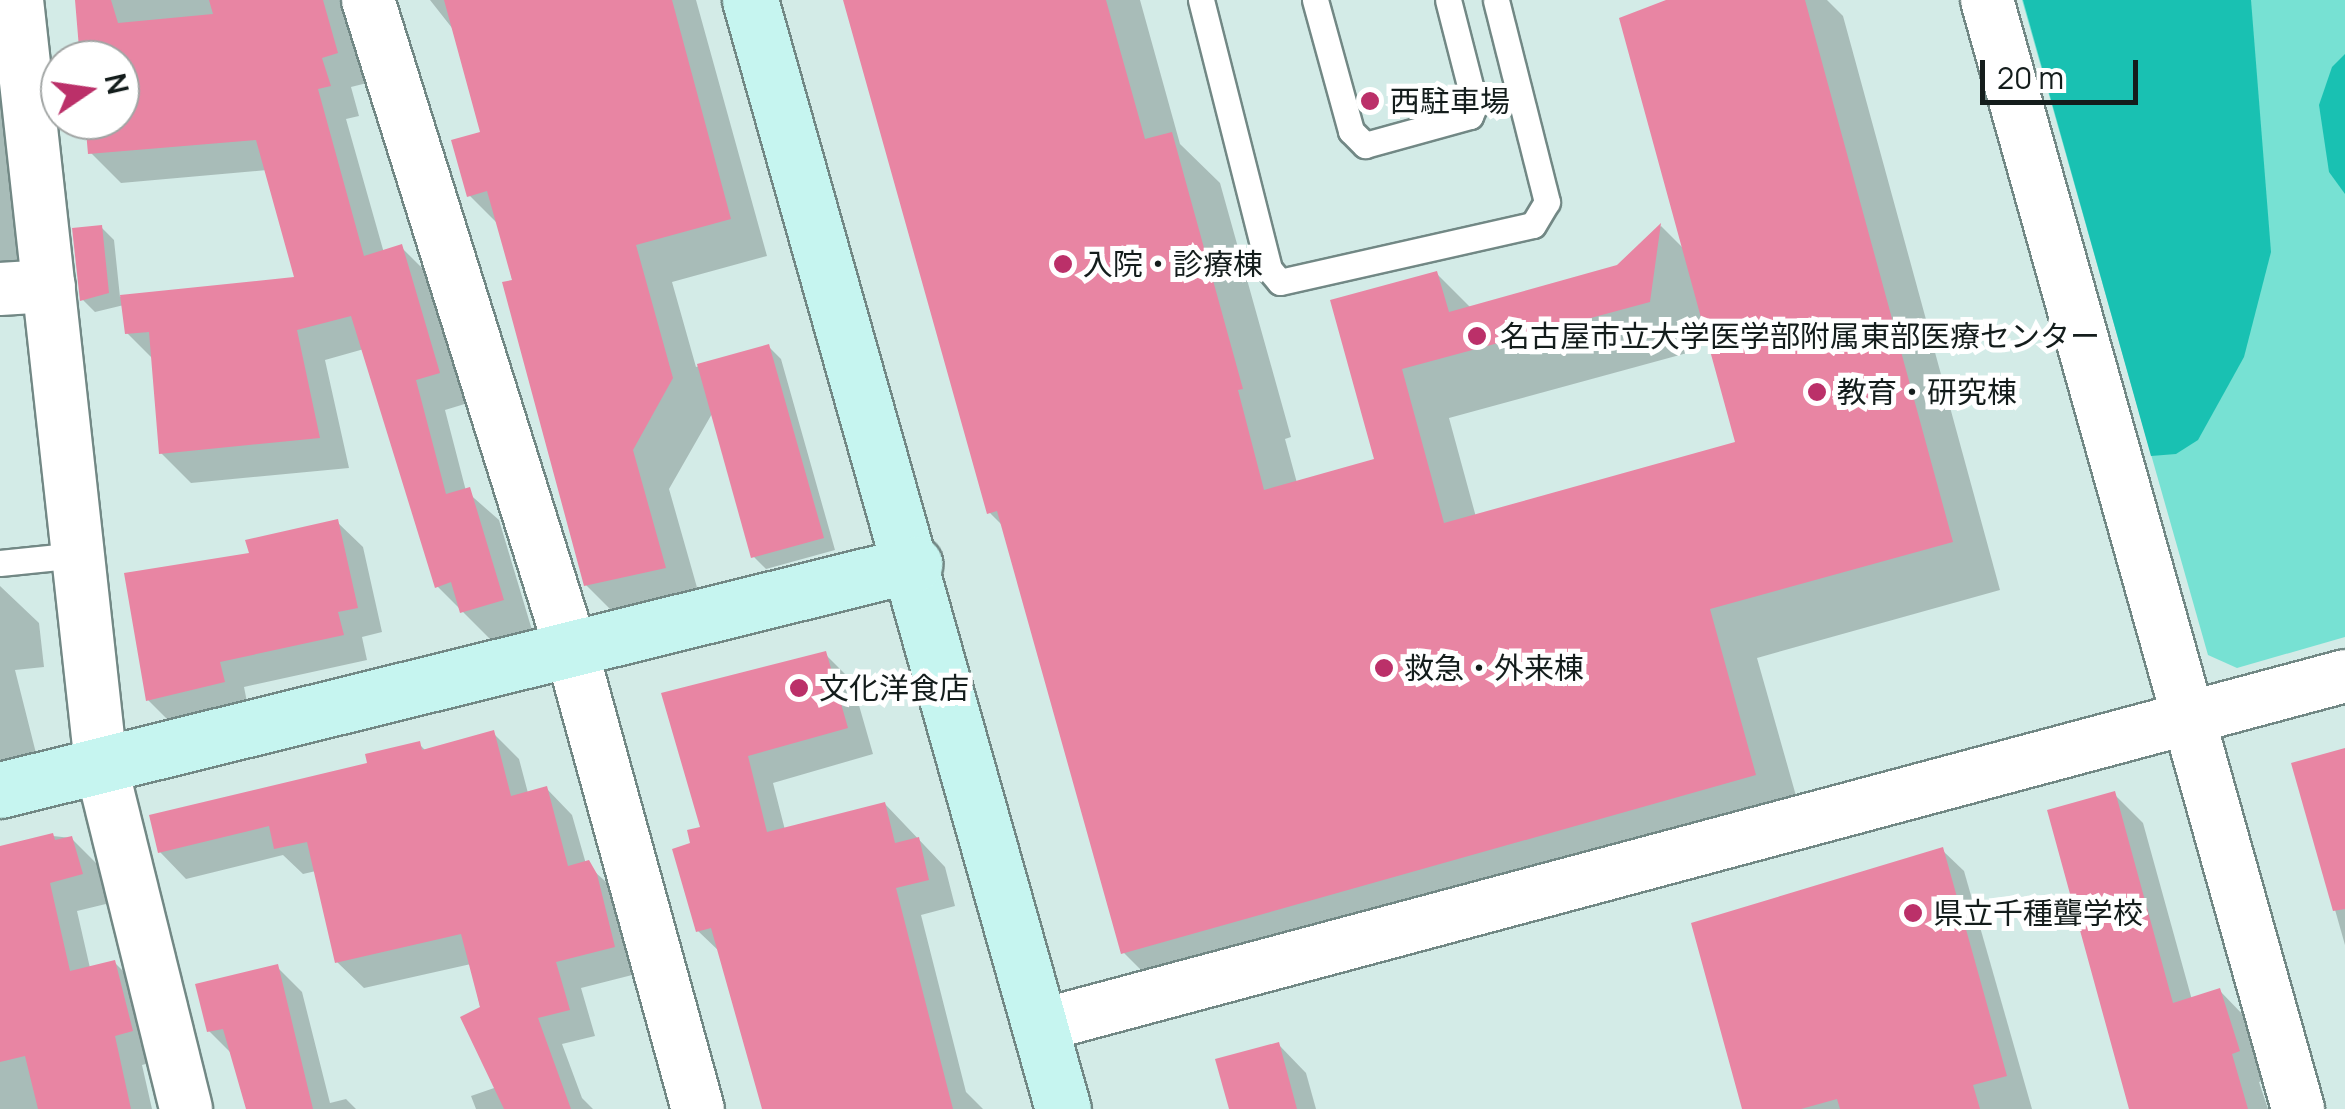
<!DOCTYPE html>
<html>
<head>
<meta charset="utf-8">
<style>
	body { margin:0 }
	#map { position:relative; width:2345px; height:1109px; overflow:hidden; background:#d3ebe7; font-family:Manrope,"Noto Sans JP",sans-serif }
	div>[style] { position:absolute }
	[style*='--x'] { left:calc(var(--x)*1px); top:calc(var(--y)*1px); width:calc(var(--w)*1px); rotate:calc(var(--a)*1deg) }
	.green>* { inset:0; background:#77e1d3 }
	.forest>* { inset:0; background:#19c1b2 }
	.shadow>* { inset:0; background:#0003 }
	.building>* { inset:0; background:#e885a3 }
	.roads { filter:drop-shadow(2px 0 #728885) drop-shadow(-2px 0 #728885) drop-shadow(0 2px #728885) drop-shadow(0 -2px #728885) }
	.lane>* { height:25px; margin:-12.5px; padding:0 12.5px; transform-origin:12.5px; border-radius:12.5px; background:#fff }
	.street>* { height:52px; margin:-26px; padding:0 26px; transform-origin:26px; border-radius:26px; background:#fff }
	.secondary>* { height:55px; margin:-27.5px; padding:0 27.5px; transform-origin:27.5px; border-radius:27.5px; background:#c6f5f0 }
	.dots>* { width:28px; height:28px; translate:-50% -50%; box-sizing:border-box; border:5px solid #fff; border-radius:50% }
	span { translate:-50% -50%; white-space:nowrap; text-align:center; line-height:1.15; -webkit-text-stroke:10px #fff; paint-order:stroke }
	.poi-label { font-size:30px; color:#141d1c }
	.left { translate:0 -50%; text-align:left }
	.north { position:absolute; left:40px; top:40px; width:100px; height:100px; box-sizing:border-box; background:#fff; border:2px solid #a1a5a4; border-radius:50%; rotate:77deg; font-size:28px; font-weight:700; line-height:40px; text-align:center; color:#141d1c }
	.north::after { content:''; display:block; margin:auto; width:35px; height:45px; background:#bb3069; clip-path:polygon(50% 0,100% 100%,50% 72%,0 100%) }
	.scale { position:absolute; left:1980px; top:60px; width:158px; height:45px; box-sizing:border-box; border:5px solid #141d1c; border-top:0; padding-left:12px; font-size:30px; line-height:35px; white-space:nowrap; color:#141d1c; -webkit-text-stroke:8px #fff; paint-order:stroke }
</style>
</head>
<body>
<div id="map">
	<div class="green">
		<i style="clip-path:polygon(2022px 0,2345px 0,2345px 637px,2237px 668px,2208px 655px)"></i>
	</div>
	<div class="forest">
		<i style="clip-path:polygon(2023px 0,2251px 0,2271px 252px,2244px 357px,2198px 440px,2176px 454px,2151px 456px)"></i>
		<i style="clip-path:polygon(2345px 54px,2345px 194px,2329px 172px,2319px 105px,2332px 67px)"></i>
	</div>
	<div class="shadow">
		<i style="clip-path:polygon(0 0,43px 287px,0 290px)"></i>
		<i style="clip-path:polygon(78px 0,345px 0,367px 83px,351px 87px,359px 116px,346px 119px,384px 253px,401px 247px,431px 277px,468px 403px,445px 410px,466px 491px,499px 520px,532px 630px,492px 641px,437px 586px,364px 349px,325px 360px,349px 468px,191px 483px,161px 453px,154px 360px,127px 333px,124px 305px,95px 312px,83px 300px,101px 227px,114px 240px,120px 297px,297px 279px,267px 170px,121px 183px,91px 153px,88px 120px,120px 120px,120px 60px,83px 60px)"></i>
		<i style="clip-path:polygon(430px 0,696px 0,767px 256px,672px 282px,696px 367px,768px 346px,781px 359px,835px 550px,766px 569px,754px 557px,713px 412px,669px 489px,702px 605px,624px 623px,586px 585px,499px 225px,470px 196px,483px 133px,456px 33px)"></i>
		<i style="clip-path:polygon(evenodd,846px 0,1140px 0,1180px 144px,1220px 183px,1291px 437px,1285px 439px,1297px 483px,1377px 461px,1333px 302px,1437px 274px,1471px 308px,1619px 267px,1661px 226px,1686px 251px,1686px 0,1827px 0,1843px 16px,2000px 590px,1757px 658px,1804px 824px,1172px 1001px,1123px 952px,1004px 527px,990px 513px,846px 0,1703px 314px,1738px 444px,1476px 517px,1449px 418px,1698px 350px,1703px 314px)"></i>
		<i style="clip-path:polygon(337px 522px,363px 547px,382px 632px,362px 637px,367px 660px,244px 687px,248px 707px,173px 725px,148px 700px,252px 555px)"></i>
		<i style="clip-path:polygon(0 586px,39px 623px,44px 667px,15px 670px,40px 769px,0 779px)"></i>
		<i style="clip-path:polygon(825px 654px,852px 681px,873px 754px,773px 783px,785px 830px,885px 804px,945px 867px,955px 906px,921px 915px,966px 1092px,983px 1109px,766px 1109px,721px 953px,698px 931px,693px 844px,703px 829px,665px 695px)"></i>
		<i style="clip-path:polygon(493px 733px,519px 759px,528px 793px,546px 788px,572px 815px,586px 864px,615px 890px,640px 973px,581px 988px,595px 1036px,562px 1044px,582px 1098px,593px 1109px,476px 1109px,471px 1096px,497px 1087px,471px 964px,364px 988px,337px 962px,316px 871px,303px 874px,283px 855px,186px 879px,160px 852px,419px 744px,426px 751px)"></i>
		<i style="clip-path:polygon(2345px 751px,2345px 945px,2294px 765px)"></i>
		<i style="clip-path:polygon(2114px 794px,2143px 823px,2192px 1000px,2220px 991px,2248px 1020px,2267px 1080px,2259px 1082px,2268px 1109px,2132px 1109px)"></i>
		<i style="clip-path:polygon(53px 836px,71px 838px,100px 867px,110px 903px,77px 911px,90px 968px,114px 962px,143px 991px,161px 1060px,142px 1065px,152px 1109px,0 1109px,0 847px)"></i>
		<i style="clip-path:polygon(1942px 850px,1964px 871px,2032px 1109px,1745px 1109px)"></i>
		<i style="clip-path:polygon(277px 967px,302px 992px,330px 1103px,346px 1099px,356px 1109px,252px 1109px,234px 1056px,209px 1031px)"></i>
		<i style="clip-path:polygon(1278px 1044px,1306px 1073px,1316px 1109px,1232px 1109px)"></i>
	</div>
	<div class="building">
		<i style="clip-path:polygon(75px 0,111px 0,118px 23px,213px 14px,209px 0,323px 0,338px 53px,322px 58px,331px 86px,318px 89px,364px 256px,402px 244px,440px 373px,416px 380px,446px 494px,470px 487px,504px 600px,460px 613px,451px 582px,435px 588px,351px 316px,297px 330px,320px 438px,159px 454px,149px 332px,125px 334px,120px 295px,294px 277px,256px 140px,88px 154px,85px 120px,120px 120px,120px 60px,80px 60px)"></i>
		<i style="clip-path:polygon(444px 0,672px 0,731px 219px,636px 245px,673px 378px,633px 450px,666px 568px,584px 586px,502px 282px,512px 280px,487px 191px,467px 197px,451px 140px,480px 132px)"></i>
		<i style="clip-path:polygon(843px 0,1106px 0,1145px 139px,1172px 132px,1243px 389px,1238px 390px,1264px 490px,1374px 459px,1330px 300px,1437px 271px,1449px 312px,1617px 265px,1661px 223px,1650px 302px,1402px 369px,1444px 523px,1735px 442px,1619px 18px,1666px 0,1805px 0,1953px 542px,1710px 609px,1756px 775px,1121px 954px,997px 511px,987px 514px)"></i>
		<i style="clip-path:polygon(102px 225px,109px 293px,80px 301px,72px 228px)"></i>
		<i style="clip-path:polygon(769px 344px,824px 538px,751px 558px,697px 364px)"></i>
		<i style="clip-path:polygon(338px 519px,358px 608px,338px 612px,344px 635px,220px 662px,225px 682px,146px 701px,124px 573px,249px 553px,245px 540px)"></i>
		<i style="clip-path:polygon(826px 651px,848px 728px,748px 756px,767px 832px,885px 802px,895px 843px,919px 837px,929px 880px,896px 888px,953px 1109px,762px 1109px,711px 928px,696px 932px,672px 849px,690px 843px,687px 830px,700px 827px,661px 693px)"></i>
		<i style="clip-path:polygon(494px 730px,511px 796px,547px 786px,568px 866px,589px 860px,597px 874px,615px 947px,556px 962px,570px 1010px,538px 1018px,571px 1109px,504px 1109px,460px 1017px,480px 1007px,461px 934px,335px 963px,307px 842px,274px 849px,269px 826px,158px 853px,149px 815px,367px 763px,365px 754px,420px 741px,422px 750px)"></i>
		<i style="clip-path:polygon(2345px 748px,2345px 909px,2333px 911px,2291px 763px)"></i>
		<i style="clip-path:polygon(2115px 791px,2173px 1003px,2220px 988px,2240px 1051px,2232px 1054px,2248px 1109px,2129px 1109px,2047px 810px)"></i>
		<i style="clip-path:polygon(53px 833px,55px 840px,72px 836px,83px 874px,50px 883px,70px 971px,115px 960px,133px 1031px,115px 1036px,131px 1109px,38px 1109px,25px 1056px,0 1062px,0 846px)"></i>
		<i style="clip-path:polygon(1943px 847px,2007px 1076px,1973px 1085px,1980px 1109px,1840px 1109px,1837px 1099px,1801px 1109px,1742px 1109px,1691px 923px)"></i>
		<i style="clip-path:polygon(278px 964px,313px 1109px,246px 1109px,223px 1029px,207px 1032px,195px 984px)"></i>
		<i style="clip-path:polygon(1279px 1042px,1297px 1109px,1229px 1109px,1215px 1059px)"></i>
	</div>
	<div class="roads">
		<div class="lane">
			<i style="--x:1201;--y:0;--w:277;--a:75.8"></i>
			<i style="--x:1269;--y:269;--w:17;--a:50"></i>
			<i style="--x:1280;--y:282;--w:259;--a:-12.7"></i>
			<i style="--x:1533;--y:225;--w:27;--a:-59"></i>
			<i style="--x:1547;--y:202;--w:208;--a:-104.2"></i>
			<i style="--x:1315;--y:0;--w:136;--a:74.6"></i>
			<i style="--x:1351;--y:131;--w:20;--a:45"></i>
			<i style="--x:1365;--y:145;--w:109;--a:-15.4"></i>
			<i style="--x:1470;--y:116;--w:12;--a:-66"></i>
			<i style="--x:1475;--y:105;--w:108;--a:-104.4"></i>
			<i style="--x:0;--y:563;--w:78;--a:-5.9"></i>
		</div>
		<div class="street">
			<i style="--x:17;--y:0;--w:770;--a:83.73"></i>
			<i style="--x:101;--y:765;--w:354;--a:76.1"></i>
			<i style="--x:368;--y:0;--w:683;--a:72.63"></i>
			<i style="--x:572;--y:652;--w:474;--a:74.6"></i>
			<i style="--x:1987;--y:0;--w:1152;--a:74.33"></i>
			<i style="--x:0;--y:289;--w:49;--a:-3.5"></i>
			<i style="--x:1039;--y:1026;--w:1352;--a:-15"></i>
		</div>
		<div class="secondary">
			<i style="--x:750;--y:0;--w:1152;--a:74.24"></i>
			<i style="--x:0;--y:790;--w:942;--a:-13.89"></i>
		</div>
	</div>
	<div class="dots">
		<i style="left:1370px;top:101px;background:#bb3069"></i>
		<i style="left:1063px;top:264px;background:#bb3069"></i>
		<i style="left:1477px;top:336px;background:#bb3069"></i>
		<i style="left:1817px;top:392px;background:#bb3069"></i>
		<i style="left:1384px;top:668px;background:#bb3069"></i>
		<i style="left:799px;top:688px;background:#bb3069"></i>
		<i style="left:1913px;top:913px;background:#bb3069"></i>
	</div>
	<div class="poi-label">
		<span class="left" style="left:1390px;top:101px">西駐車場</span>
		<span class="left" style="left:1083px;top:264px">入院・診療棟</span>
		<span class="left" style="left:1500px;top:336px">名古屋市立大学医学部附属東部医療センター</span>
		<span class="left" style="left:1837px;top:392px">教育・研究棟</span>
		<span class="left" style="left:1404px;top:668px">救急・外来棟</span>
		<span class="left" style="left:819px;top:688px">文化洋食店</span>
		<span class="left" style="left:1933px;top:913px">県立千種聾学校</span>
	</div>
	<div class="north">N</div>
	<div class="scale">20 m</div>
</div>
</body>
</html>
